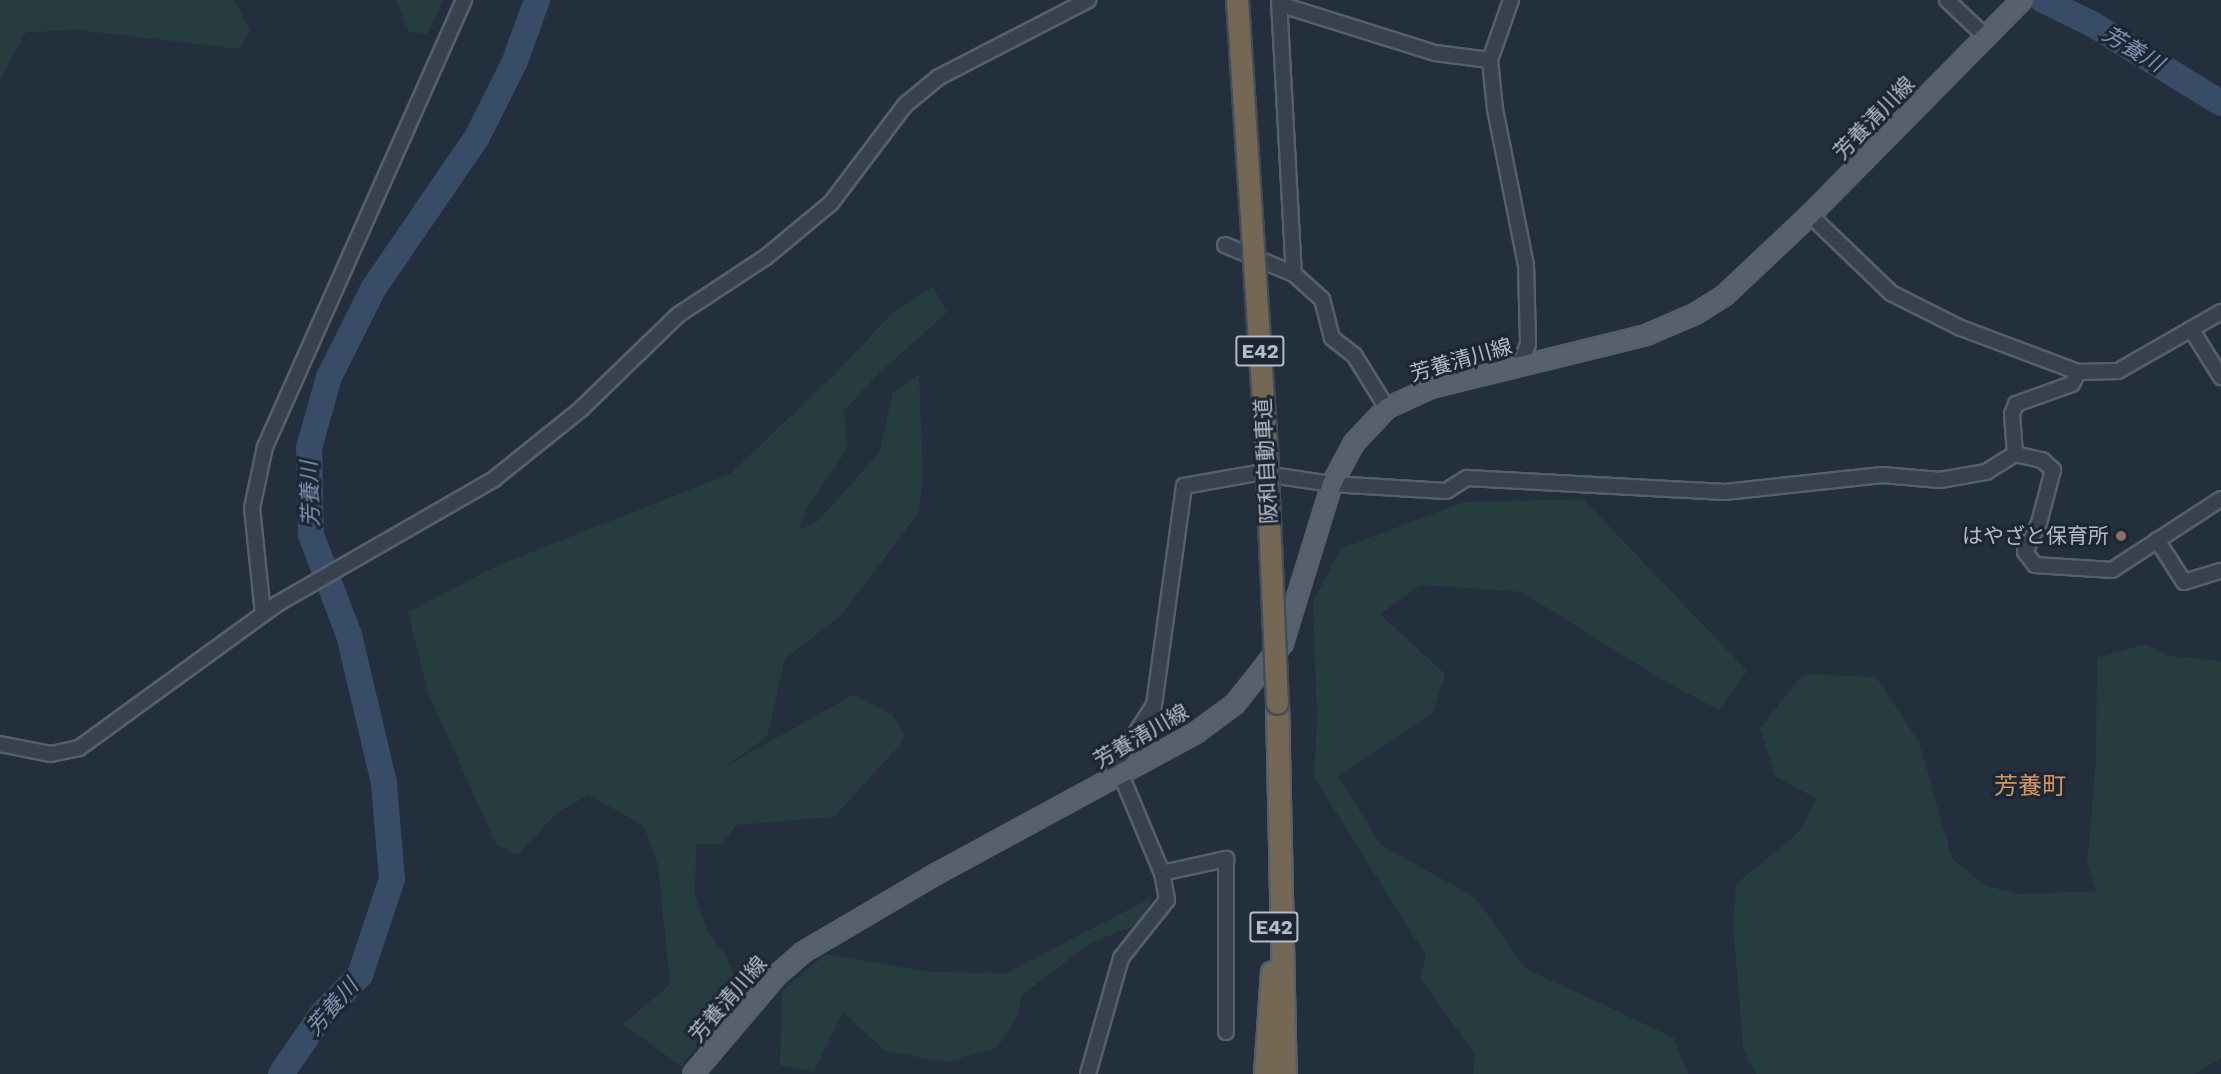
<!DOCTYPE html>
<html>
<head>
<meta charset="utf-8">
<style>
	body { margin:0 }
	#map { position:relative; width:2221px; height:1074px; overflow:hidden; background:#242f3e; font-family:"Work Sans","Noto Sans JP",sans-serif }
	div>[style] { position:absolute }
	[style*='--x'] { left:calc(var(--x)*1px); top:calc(var(--y)*1px); width:calc(var(--w)*1px); rotate:calc(var(--a)*1deg) }
	.green>* { inset:0; background:#263c3f }
	.river>* { height:26px; margin:-13px; padding:0 13px; transform-origin:13px; border-radius:13px; background:#394c67 }
	.roads { filter:drop-shadow(2px 0 #565f6c) drop-shadow(-2px 0 #565f6c) drop-shadow(0 2px #565f6c) drop-shadow(0 -2px #565f6c) }
	.minor>* { height:14px; margin:-7px; padding:0 7px; transform-origin:7px; border-radius:7px; background:#38414e }
	.major>* { height:18px; margin:-9px; padding:0 9px; transform-origin:9px; border-radius:9px; background:#56606e }
	.highway>* { height:21px; margin:-10.5px; padding:0 10.5px; transform-origin:10.5px; border-radius:10.5px; background:#746855 }
	.bridges { filter:drop-shadow(2px 0 #434c59) drop-shadow(-2px 0 #434c59) drop-shadow(0 2px #434c59) drop-shadow(0 -2px #434c59) }
	.highway-bridge>* { height:21px; margin:-10.5px; padding:0 10.5px; transform-origin:10.5px; border-radius:10.5px; background:#746855 }
	.dots>* { width:16px; height:16px; translate:-50% -50%; box-sizing:border-box; border:3px solid #1d2633; border-radius:50% }
	span { translate:-50% -50%; white-space:nowrap; text-align:center; line-height:1.15; -webkit-text-stroke:6px #1d2633; paint-order:stroke }
	.shield-label span { padding:2px 4px; background:#1d2633; border:2px solid; border-radius:4px; -webkit-text-stroke-width:0 }
	.shield-label { font-size:20px; color:#b4bcc9; font-weight:700 }
	.street-label { font-size:21px; color:#b4bcc9 }
	.poi-label { font-size:21px; color:#b4bcc9 }
	.right { translate:-100% -50%; text-align:right }
	.water-label { font-size:22px; color:#7c92b1; font-style:italic }
	.quarter-label { font-size:24px; color:#d59563 }
</style>
</head>
<body>
<div id="map">
	<div class="green">
		<i style="clip-path:polygon(0 0,234px 0,250px 30px,240px 49px,77px 30px,26px 32px,0 80px)"></i>
		<i style="clip-path:polygon(396px 0,443px 0,427px 34px,409px 32px)"></i>
		<i style="clip-path:polygon(933px 287px,947px 312px,874px 378px,844px 411px,847px 449px,808px 507px,799px 529px,818px 521px,879px 453px,893px 392px,919px 374px,923px 475px,919px 512px,841px 615px,785px 659px,767px 737px,721px 769px,853px 695px,893px 715px,905px 735px,898px 747px,834px 817px,736px 825px,722px 844px,696px 844px,695px 895px,707px 930px,724px 953px,741px 989px,681px 1066px,623px 1024px,670px 985px,658px 865px,644px 826px,589px 795px,558px 812px,517px 855px,496px 844px,428px 693px,408px 612px,501px 564px,730px 474px,833px 376px,892px 313px)"></i>
		<i style="clip-path:polygon(1583px 499px,1747px 671px,1719px 710px,1656px 676px,1522px 592px,1421px 585px,1380px 614px,1445px 674px,1433px 713px,1338px 776px,1381px 845px,1476px 898px,1525px 968px,1674px 1038px,1688px 1074px,1473px 1074px,1475px 1054px,1420px 978px,1426px 956px,1314px 777px,1317px 721px,1313px 602px,1340px 549px,1464px 502px)"></i>
		<i style="clip-path:polygon(2145px 644px,2169px 656px,2221px 661px,2221px 1058px,2194px 1074px,1756px 1074px,1743px 1049px,1733px 923px,1736px 884px,1797px 834px,1817px 799px,1775px 776px,1760px 728px,1803px 674px,1876px 677px,1919px 742px,1952px 858px,1984px 885px,2016px 894px,2096px 891px,2087px 863px,2096px 762px,2097px 658px)"></i>
		<i style="clip-path:polygon(1153px 897px,1137px 925px,1090px 943px,1022px 995px,1018px 1016px,997px 1048px,946px 1062px,885px 1051px,843px 1012px,814px 1072px,780px 1065px,782px 991px,826px 954px,931px 972px,1007px 973px)"></i>
	</div>
	<div class="river">
		<i style="--x:2043;--y:0;--w:55;--a:26.1"></i>
		<i style="--x:2092;--y:24;--w:151;--a:31.5"></i>
		<i style="--x:281;--y:1074;--w:74;--a:-55.5"></i>
		<i style="--x:323;--y:1013;--w:53;--a:-45.8"></i>
		<i style="--x:360;--y:975;--w:101;--a:-71.6"></i>
		<i style="--x:392;--y:879;--w:96;--a:-94.8"></i>
		<i style="--x:384;--y:783;--w:152;--a:-103.3"></i>
		<i style="--x:349;--y:635;--w:107;--a:-110.8"></i>
		<i style="--x:311;--y:535;--w:87;--a:-91.3"></i>
		<i style="--x:309;--y:448;--w:74;--a:-74.3"></i>
		<i style="--x:329;--y:377;--w:98;--a:-63.4"></i>
		<i style="--x:373;--y:289;--w:184;--a:-55.6"></i>
		<i style="--x:477;--y:137;--w:85;--a:-63.4"></i>
		<i style="--x:515;--y:61;--w:65;--a:-70.2"></i>
	</div>
	<div class="roads">
		<div class="minor">
			<i style="--x:1279;--y:0;--w:274;--a:86.9"></i>
			<i style="--x:1511;--y:0;--w:64;--a:109.3"></i>
			<i style="--x:1490;--y:60;--w:49;--a:84.2"></i>
			<i style="--x:1495;--y:109;--w:159;--a:78.8"></i>
			<i style="--x:1526;--y:265;--w:79;--a:88.5"></i>
			<i style="--x:1528;--y:344;--w:22;--a:111"></i>
			<i style="--x:1947;--y:0;--w:52;--a:43.5"></i>
			<i style="--x:1282;--y:5;--w:160;--a:17.4"></i>
			<i style="--x:1435;--y:53;--w:55;--a:7.3"></i>
			<i style="--x:1810;--y:215;--w:112;--a:43.9"></i>
			<i style="--x:1891;--y:293;--w:78;--a:26.6"></i>
			<i style="--x:1961;--y:328;--w:125;--a:20.6"></i>
			<i style="--x:2078;--y:372;--w:40;--a:-1.4"></i>
			<i style="--x:2118;--y:371;--w:119;--a:-29.8"></i>
			<i style="--x:1225;--y:245;--w:75;--a:22.8"></i>
			<i style="--x:1294;--y:274;--w:38;--a:42"></i>
			<i style="--x:1322;--y:299;--w:40;--a:75.6"></i>
			<i style="--x:1332;--y:338;--w:28;--a:38"></i>
			<i style="--x:1354;--y:355;--w:62;--a:58.1"></i>
			<i style="--x:2191;--y:329;--w:57;--a:58"></i>
			<i style="--x:2015;--y:454;--w:40;--a:-94.3"></i>
			<i style="--x:2012;--y:414;--w:11;--a:-68"></i>
			<i style="--x:2016;--y:404;--w:59;--a:-19.7"></i>
			<i style="--x:2072;--y:384;--w:13;--a:-63"></i>
			<i style="--x:2157;--y:540;--w:50;--a:57.3"></i>
			<i style="--x:2184;--y:582;--w:39;--a:-17"></i>
			<i style="--x:263;--y:614;--w:107;--a:-95.9"></i>
			<i style="--x:252;--y:508;--w:62;--a:-78"></i>
			<i style="--x:265;--y:447;--w:489;--a:-66"></i>
			<i style="--x:0;--y:744;--w:52;--a:11.1"></i>
			<i style="--x:51;--y:754;--w:29;--a:-12"></i>
			<i style="--x:79;--y:748;--w:245;--a:-36"></i>
			<i style="--x:277;--y:604;--w:250;--a:-29.9"></i>
			<i style="--x:494;--y:479;--w:112;--a:-38.8"></i>
			<i style="--x:581;--y:409;--w:135;--a:-44.1"></i>
			<i style="--x:678;--y:315;--w:105;--a:-33.4"></i>
			<i style="--x:766;--y:257;--w:85;--a:-39.7"></i>
			<i style="--x:831;--y:203;--w:123;--a:-52.9"></i>
			<i style="--x:905;--y:105;--w:44;--a:-39.5"></i>
			<i style="--x:939;--y:77;--w:168;--a:-27.3"></i>
			<i style="--x:1162;--y:873;--w:66;--a:-12.3"></i>
			<i style="--x:1226;--y:859;--w:173;--a:90"></i>
			<i style="--x:1088;--y:1074;--w:121;--a:-74.1"></i>
			<i style="--x:1121;--y:958;--w:74;--a:-51.6"></i>
			<i style="--x:1167;--y:900;--w:27;--a:-100"></i>
			<i style="--x:1162;--y:873;--w:106;--a:-112.7"></i>
			<i style="--x:1121;--y:775;--w:11;--a:-131"></i>
			<i style="--x:1114;--y:767;--w:74;--a:-57.2"></i>
			<i style="--x:1154;--y:705;--w:221;--a:-82.2"></i>
			<i style="--x:1184;--y:486;--w:75;--a:-10"></i>
			<i style="--x:1258;--y:473;--w:75;--a:8.5"></i>
			<i style="--x:1332;--y:484;--w:114;--a:3.5"></i>
			<i style="--x:1446;--y:491;--w:25;--a:-32"></i>
			<i style="--x:1467;--y:478;--w:258;--a:3.1"></i>
			<i style="--x:1725;--y:492;--w:158;--a:-6.2"></i>
			<i style="--x:1882;--y:475;--w:58;--a:4.9"></i>
			<i style="--x:1940;--y:480;--w:47;--a:-9.9"></i>
			<i style="--x:1986;--y:472;--w:34;--a:-32"></i>
			<i style="--x:2015;--y:454;--w:28;--a:13"></i>
			<i style="--x:2042;--y:460;--w:15;--a:42"></i>
			<i style="--x:2053;--y:470;--w:55;--a:104.8"></i>
			<i style="--x:2039;--y:523;--w:32;--a:116"></i>
			<i style="--x:2025;--y:552;--w:16;--a:52"></i>
			<i style="--x:2035;--y:565;--w:77;--a:3.7"></i>
			<i style="--x:2112;--y:570;--w:130;--a:-33.1"></i>
		</div>
		<div class="major">
			<i style="--x:693;--y:1074;--w:128;--a:-49.7"></i>
			<i style="--x:776;--y:976;--w:35;--a:-41"></i>
			<i style="--x:802;--y:953;--w:156;--a:-30.5"></i>
			<i style="--x:936;--y:874;--w:297;--a:-28.5"></i>
			<i style="--x:1197;--y:732;--w:47;--a:-36.4"></i>
			<i style="--x:1235;--y:704;--w:78;--a:-51.8"></i>
			<i style="--x:1283;--y:643;--w:166;--a:-72.9"></i>
			<i style="--x:1332;--y:484;--w:47;--a:-61.8"></i>
			<i style="--x:1354;--y:443;--w:48;--a:-46.7"></i>
			<i style="--x:1387;--y:408;--w:48;--a:-24.4"></i>
			<i style="--x:1431;--y:388;--w:221;--a:-13.8"></i>
			<i style="--x:1646;--y:335;--w:53;--a:-23.2"></i>
			<i style="--x:1695;--y:314;--w:34;--a:-32"></i>
			<i style="--x:1724;--y:296;--w:118;--a:-43.3"></i>
			<i style="--x:1810;--y:215;--w:302;--a:-45.4"></i>
		</div>
		<div class="highway">
			<i style="--x:1277;--y:703;--w:371;--a:88.8"></i>
			<i style="--x:1265;--y:1074;--w:102;--a:-86.1"></i>
		</div>
	</div>
	<div class="bridges">
		<div class="highway-bridge">
			<i style="--x:1237;--y:0;--w:452;--a:86.3"></i>
			<i style="--x:1266;--y:451;--w:252;--a:87.5"></i>
		</div>
	</div>
	<div class="dots">
		<i style="left:2121px;top:536px;background:#8d6e63"></i>
	</div>
	<div class="shield-label">
		<span style="left:1260px;top:351px">E42</span>
		<span style="left:1274px;top:927px">E42</span>
	</div>
	<div class="street-label">
		<span style="left:1874px;top:118px;rotate:-46deg">芳養清川線</span>
		<span style="left:1461px;top:360px;rotate:-16deg">芳養清川線</span>
		<span style="left:1266px;top:461px;rotate:-93deg">阪和自動車道</span>
		<span style="left:1141px;top:736px;rotate:-30deg">芳養清川線</span>
		<span style="left:728px;top:999px;rotate:-49deg">芳養清川線</span>
	</div>
	<div class="poi-label">
		<span class="right" style="left:2109px;top:536px">はやざと保育所</span>
	</div>
	<div class="water-label">
		<span style="left:2133px;top:49px;rotate:31deg">芳養川</span>
		<span style="left:310px;top:494px;rotate:-92deg">芳養川</span>
		<span style="left:332px;top:1007px;rotate:-49deg">芳養川</span>
	</div>
	<div class="quarter-label">
		<span style="left:2030px;top:787px">芳養町</span>
	</div>
</div>
</body>
</html>
